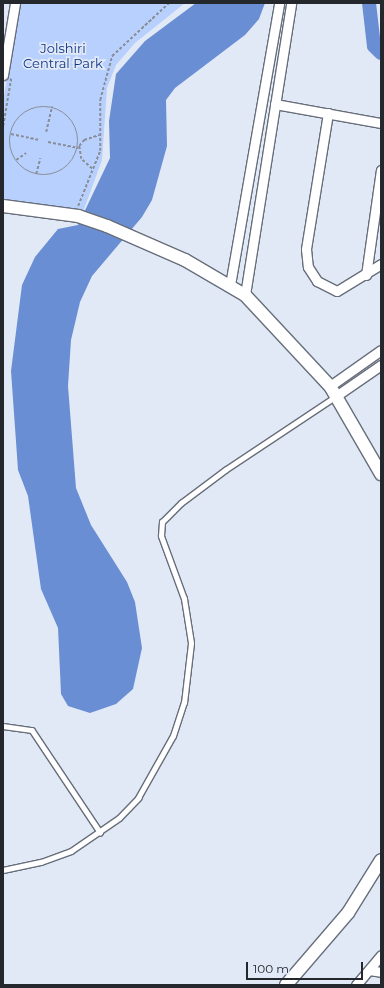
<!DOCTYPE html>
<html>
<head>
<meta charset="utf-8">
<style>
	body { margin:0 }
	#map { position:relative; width:384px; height:988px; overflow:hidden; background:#e1e9f7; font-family:Montserrat,sans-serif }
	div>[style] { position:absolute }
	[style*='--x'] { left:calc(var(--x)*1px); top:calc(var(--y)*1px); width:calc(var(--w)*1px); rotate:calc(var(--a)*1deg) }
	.green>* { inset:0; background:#b8d0fd }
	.water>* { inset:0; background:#6a8ed3 }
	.river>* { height:14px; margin:-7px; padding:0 7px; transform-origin:7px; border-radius:7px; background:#6a8ed3 }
	.path>* { height:1.5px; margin-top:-0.75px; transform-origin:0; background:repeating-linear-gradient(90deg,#898e98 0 3px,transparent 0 5px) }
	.path>.ring { margin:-0.75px; padding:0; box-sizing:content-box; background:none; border:1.5px solid #898e98; border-radius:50% }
	.roads { filter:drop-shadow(1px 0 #676e7a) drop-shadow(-1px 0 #676e7a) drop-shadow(0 1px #676e7a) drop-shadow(0 -1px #676e7a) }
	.service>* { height:4.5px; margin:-2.25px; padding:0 2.25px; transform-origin:2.25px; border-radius:2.25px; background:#fff }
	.minor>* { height:9px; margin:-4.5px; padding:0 4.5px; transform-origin:4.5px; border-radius:4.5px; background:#fff }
	.tertiary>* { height:12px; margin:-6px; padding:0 6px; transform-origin:6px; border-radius:6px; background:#fff }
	span { translate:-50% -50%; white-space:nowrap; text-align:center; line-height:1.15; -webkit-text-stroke:3.5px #e1e9f7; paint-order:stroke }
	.park-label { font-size:13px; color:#0f3586 }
	.frame { position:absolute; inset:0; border:4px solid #24272c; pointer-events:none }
	.scale { position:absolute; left:246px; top:962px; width:117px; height:18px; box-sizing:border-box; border:2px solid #24272c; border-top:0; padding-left:5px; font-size:12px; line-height:14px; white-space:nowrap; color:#24272c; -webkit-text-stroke:3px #e1e9f7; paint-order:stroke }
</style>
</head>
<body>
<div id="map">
	<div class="green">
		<i style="clip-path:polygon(19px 3px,185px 3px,135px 43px,116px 65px,107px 88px,102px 160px,83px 212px,3px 203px,3px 102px)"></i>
	</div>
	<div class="water">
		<i style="clip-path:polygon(196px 3px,265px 3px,259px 19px,245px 35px,175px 88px,166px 100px,167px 146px,152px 200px,142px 217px,92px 276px,80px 302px,71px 340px,68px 386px,76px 488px,91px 525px,127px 582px,135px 602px,142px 648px,133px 689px,116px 704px,90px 713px,68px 706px,61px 694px,58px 628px,41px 589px,28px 496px,18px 470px,11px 371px,22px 285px,35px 257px,58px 229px,78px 225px,110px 158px,109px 121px,116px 74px,145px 41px)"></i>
	</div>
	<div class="river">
		<i style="--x:369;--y:3;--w:43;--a:83.4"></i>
		<i style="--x:374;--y:46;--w:10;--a:45"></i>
	</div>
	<div class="path">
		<i class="ring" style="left:10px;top:107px;width:66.5px;height:66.5px"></i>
		<i style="--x:3;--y:126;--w:49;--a:-80.5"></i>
		<i style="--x:46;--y:132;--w:26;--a:-77"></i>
		<i style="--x:11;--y:134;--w:29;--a:12"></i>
		<i style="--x:48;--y:142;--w:31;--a:11"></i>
		<i style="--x:16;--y:160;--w:12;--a:-35"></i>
		<i style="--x:92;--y:169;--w:15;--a:-138"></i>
		<i style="--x:81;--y:159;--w:13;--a:-99"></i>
		<i style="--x:79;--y:146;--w:8;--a:-50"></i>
		<i style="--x:84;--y:140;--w:16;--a:-18"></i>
		<i style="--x:36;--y:174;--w:16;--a:-75"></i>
		<i style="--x:78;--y:206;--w:59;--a:-68.2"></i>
		<i style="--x:100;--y:151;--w:51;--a:-90"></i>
		<i style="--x:100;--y:100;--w:46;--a:-74.7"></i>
		<i style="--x:112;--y:56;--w:78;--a:-42.9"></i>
	</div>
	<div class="roads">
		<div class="service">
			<i style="--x:3;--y:726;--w:29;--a:8"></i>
			<i style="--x:32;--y:730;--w:123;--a:56.3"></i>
			<i style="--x:3;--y:870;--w:39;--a:-12"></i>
			<i style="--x:41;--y:862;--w:32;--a:-20"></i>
			<i style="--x:71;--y:851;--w:58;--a:-34.5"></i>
			<i style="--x:119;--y:818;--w:28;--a:-46"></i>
			<i style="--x:138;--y:798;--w:71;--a:-60.6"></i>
			<i style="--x:173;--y:736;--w:35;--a:-72"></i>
			<i style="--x:184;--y:703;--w:60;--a:-83.3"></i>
			<i style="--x:191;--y:643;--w:45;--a:-99"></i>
			<i style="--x:184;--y:599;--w:67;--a:-110.1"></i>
			<i style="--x:161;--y:536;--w:14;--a:-86"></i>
			<i style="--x:162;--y:522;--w:27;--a:-45"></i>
			<i style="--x:181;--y:503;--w:55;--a:-36.9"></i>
			<i style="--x:225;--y:470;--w:132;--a:-33.6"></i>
		</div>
		<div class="minor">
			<i style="--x:3;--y:75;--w:73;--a:-80.5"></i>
			<i style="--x:275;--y:104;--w:108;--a:10.2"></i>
			<i style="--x:328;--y:113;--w:138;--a:99.2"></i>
			<i style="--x:306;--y:249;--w:18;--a:84"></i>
			<i style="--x:308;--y:267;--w:17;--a:57"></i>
			<i style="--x:317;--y:281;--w:22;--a:27"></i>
			<i style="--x:337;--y:291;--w:52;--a:-31.5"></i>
			<i style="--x:366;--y:275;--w:106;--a:-81.9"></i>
			<i style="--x:230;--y:285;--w:286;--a:-80.1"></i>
			<i style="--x:245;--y:295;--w:296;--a:-81"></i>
			<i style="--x:330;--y:386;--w:62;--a:-35.2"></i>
			<i style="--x:336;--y:396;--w:55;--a:-34.6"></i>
			<i style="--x:369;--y:970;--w:12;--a:9"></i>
			<i style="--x:356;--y:985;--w:39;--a:-50"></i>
		</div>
		<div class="tertiary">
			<i style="--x:3;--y:206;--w:76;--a:7.6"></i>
			<i style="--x:78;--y:216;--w:31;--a:19"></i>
			<i style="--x:107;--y:226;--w:85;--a:23.6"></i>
			<i style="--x:185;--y:260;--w:69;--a:30.3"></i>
			<i style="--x:245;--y:295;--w:125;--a:47"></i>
			<i style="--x:330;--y:386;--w:102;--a:59.9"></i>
			<i style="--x:286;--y:985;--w:95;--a:-49.3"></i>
			<i style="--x:348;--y:913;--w:62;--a:-58.1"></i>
		</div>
	</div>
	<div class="park-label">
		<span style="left:63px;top:56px">Jolshiri<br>Central Park</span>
	</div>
	<div class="frame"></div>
	<div class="scale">100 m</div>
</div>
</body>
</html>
